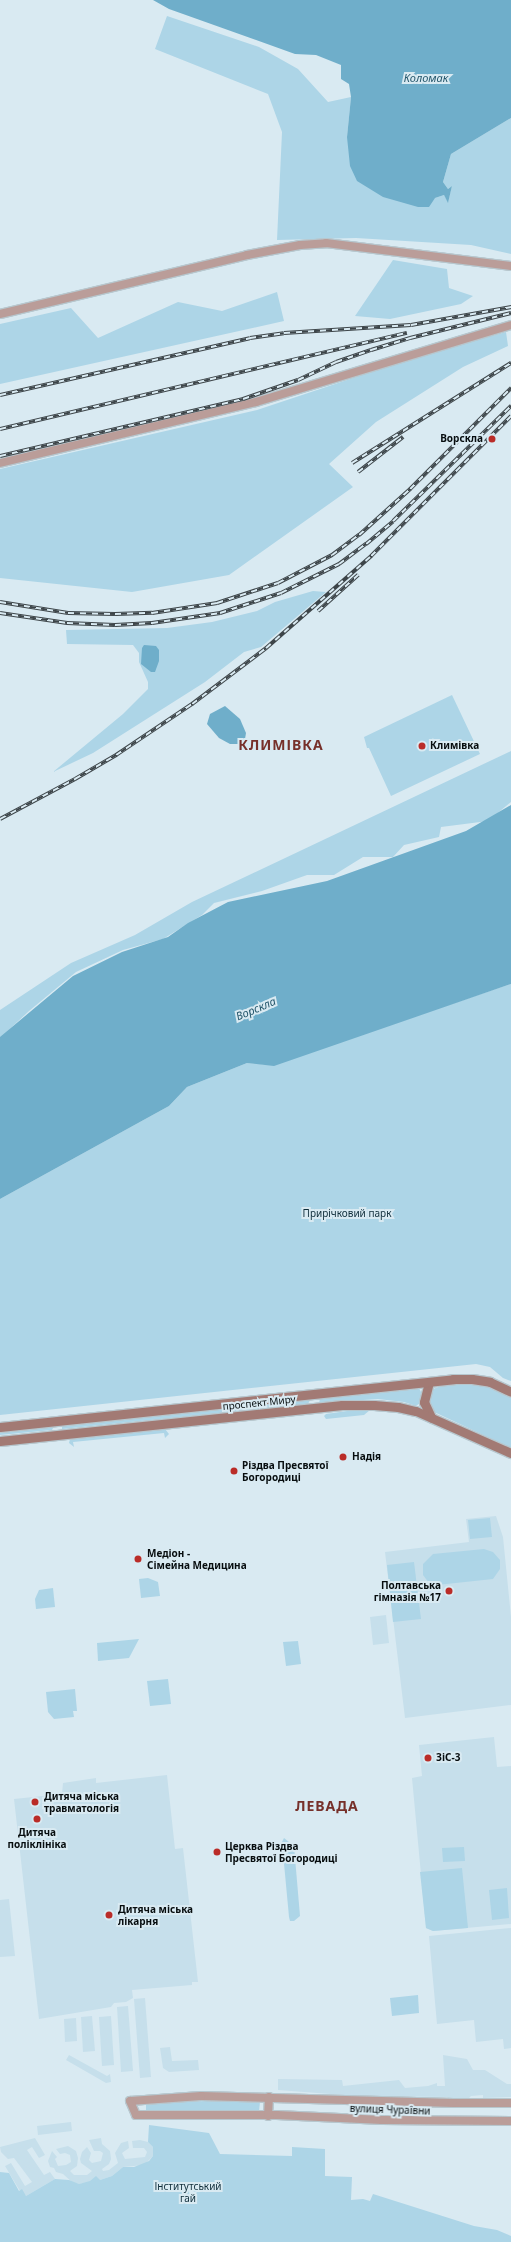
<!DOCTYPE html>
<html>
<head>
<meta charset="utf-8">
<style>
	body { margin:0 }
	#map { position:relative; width:511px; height:2242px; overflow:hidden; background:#d9eaf2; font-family:"Noto Sans",sans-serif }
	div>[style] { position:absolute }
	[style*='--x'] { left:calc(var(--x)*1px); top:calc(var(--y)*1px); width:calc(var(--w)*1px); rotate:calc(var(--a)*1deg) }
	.built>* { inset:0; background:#c6dfeb }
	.green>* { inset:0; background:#add5e7 }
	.water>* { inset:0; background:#6faeca }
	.roads { filter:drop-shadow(1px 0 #b7c7ce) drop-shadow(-1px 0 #b7c7ce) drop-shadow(0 1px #b7c7ce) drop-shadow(0 -1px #b7c7ce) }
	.tertiary>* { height:8px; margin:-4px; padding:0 4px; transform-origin:4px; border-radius:4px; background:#ba9d99 }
	.secondary>* { height:9px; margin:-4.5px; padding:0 4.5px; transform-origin:4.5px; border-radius:4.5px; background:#a27a74 }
	.rail>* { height:3.5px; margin-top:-1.75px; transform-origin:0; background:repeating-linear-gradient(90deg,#d9eaf2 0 6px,#3d4549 0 12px); box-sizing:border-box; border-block:1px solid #3d4549 }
	.dots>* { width:11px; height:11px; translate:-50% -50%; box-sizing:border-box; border:2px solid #d9eaf2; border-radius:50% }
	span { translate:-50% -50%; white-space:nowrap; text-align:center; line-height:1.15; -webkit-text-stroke:4px #d9eaf2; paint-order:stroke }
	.poi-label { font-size:10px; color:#070d0f; font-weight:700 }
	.right { translate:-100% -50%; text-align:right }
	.left { translate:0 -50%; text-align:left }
	.park-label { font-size:10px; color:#0f2d3a }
	.street-label { font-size:10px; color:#070d0f }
	.water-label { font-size:11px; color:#23556a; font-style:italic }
	.district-label { font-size:14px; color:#76302a; font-weight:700; letter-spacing:1px }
</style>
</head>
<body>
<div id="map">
	<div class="built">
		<i style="clip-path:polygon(496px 1516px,503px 1537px,511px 1617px,511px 1705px,405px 1718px,385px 1552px,469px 1542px,466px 1519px)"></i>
		<i style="clip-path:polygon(386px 1615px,389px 1643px,373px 1645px,370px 1617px)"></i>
		<i style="clip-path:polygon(494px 1737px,497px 1767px,511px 1766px,511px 1924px,433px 1931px,426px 1928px,412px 1778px,422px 1776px,419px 1745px)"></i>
		<i style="clip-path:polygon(167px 1775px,175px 1849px,183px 1848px,198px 1982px,192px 1982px,192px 1985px,132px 1990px,133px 1998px,126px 2002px,114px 2003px,111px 2007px,39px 2019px,14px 1799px,62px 1794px,63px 1783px,96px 1778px,96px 1783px)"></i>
		<i style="clip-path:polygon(9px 1899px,15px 1956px,0 1957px,0 1900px)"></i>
		<i style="clip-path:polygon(511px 1928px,511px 2048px,504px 2049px,503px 2039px,476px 2042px,474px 2020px,437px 2024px,429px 1936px)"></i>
		<i style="clip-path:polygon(145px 1998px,151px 2077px,140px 2078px,134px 1999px)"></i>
		<i style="clip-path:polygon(128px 2006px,133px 2071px,121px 2072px,117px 2007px)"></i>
		<i style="clip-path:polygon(92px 2016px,95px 2051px,83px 2052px,81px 2017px)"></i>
		<i style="clip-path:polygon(111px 2016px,114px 2065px,102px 2066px,99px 2017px)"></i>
		<i style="clip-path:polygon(76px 2018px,77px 2041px,65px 2042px,64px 2019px)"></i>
		<i style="clip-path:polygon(170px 2047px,172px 2061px,198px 2060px,199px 2070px,169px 2072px,163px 2068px,160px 2048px)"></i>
		<i style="clip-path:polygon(69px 2055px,107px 2076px,110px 2074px,111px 2082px,106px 2083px,66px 2060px)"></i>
		<i style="clip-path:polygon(443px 2055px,467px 2059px,473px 2070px,485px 2070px,507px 2084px,511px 2084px,511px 2097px,483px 2098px,483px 2095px,471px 2096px,466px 2101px,451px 2101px,447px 2097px,357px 2096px,278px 2090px,278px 2079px,342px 2080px,343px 2086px,399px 2080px,405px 2088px,428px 2086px,437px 2083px,437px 2086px,445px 2086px)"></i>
		<i style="clip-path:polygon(71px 2122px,72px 2131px,38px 2135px,37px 2126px)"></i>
		<i style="clip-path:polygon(35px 2138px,45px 2155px,39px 2158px,32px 2147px,27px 2150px,44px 2175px,50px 2172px,55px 2179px,26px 2196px,20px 2191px,5px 2166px,11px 2163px,25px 2186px,32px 2182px,14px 2158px,8px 2159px,1px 2152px,0 2147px)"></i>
		<i style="clip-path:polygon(101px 2138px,102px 2144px,110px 2151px,111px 2159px,109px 2164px,102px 2169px,103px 2171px,109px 2170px,118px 2163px,115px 2153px,121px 2143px,128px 2141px,129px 2148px,122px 2153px,125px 2159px,145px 2157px,147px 2152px,144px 2148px,133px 2148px,132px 2141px,140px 2140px,148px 2142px,153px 2147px,153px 2156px,144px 2165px,123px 2167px,112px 2176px,100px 2180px,79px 2184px,73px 2183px,63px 2174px,56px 2172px,54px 2168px,50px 2167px,48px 2161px,52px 2151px,57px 2157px,55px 2159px,58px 2166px,66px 2165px,71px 2162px,70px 2155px,65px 2153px,60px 2154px,56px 2149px,68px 2146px,76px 2151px,78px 2158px,77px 2166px,70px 2171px,74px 2175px,87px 2175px,92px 2171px,81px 2163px,80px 2159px,82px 2152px,87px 2147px,91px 2153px,89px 2160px,92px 2163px,101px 2161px,103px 2153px,100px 2151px,94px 2151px,89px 2140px)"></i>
	</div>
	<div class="green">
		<i style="clip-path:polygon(167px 16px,259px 47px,298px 69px,328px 102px,351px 97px,347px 137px,435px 198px,444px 195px,448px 202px,452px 186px,448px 189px,443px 182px,451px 154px,511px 118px,511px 254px,471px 245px,356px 238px,277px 240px,282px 132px,268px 94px,155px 49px)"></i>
		<i style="clip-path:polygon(393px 260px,447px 269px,449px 288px,473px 296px,461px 304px,390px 319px,355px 316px)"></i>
		<i style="clip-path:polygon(277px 292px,284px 321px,0 384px,0 324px,71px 308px,98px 338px,178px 302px,222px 311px)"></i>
		<i style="clip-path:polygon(506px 332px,508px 346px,463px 367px,376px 422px,329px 464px,353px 487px,229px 575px,132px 592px,0 578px,0 469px,257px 410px,413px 358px)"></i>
		<i style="clip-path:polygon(313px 591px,326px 592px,261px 647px,244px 652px,205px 682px,93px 753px,53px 772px,123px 714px,148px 689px,148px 682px,139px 662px,139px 653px,133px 645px,67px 644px,66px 630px,167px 628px,212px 622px,257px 611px,275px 602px)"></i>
		<i style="clip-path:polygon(452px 695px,480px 754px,391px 796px,369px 748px,367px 748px,364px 737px)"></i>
		<i style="clip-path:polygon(511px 751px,511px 802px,488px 821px,441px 827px,439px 837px,404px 845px,393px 857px,363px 857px,334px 875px,307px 875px,262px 891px,214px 903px,202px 915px,163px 939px,123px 950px,76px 972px,29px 1011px,0 1038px,0 1010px,71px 963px,135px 935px,192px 902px)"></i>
		<i style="clip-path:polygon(511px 984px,511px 1381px,503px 1378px,490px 1367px,476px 1364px,0 1415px,0 1199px,169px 1106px,187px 1087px,247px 1063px,270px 1065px)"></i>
		<i style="clip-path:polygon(469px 1383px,491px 1387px,511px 1397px,511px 1448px,432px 1411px,427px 1401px,433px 1389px,441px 1386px)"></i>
		<i style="clip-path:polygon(419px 1388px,421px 1392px,420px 1403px,416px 1406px,404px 1402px,378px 1399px,319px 1403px,320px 1399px)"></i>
		<i style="clip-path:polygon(310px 1400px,308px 1404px,180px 1417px,62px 1429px,62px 1425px)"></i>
		<i style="clip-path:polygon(354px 1410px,370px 1410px,364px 1415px,326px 1419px,324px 1416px,326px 1414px)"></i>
		<i style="clip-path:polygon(54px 1426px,52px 1430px,0 1435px,0 1431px)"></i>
		<i style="clip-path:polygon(165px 1429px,169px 1434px,165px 1438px,164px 1433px,73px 1442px,74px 1447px,69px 1443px,70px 1439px)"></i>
		<i style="clip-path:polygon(490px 1518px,492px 1537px,470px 1539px,468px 1520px)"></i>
		<i style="clip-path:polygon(484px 1549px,493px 1552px,500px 1560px,500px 1569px,493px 1579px,437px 1585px,429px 1583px,423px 1575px,423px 1564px,433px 1554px)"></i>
		<i style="clip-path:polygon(414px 1562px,421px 1619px,393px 1622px,387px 1565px)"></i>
		<i style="clip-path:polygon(148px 1578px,158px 1582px,160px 1596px,141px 1598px,139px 1579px)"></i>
		<i style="clip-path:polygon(53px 1588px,55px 1607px,36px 1609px,35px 1599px,39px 1590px)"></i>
		<i style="clip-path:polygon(139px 1639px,129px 1658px,98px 1661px,97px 1643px)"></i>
		<i style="clip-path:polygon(298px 1641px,301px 1664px,286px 1666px,283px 1642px)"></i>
		<i style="clip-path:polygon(168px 1679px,171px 1704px,150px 1706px,147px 1681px)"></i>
		<i style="clip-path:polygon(75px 1689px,77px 1711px,73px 1711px,74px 1717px,54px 1719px,48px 1712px,46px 1692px)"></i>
		<i style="clip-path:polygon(284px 1838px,294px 1846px,300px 1916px,294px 1921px,290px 1921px,289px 1917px,282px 1842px)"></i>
		<i style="clip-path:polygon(464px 1847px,465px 1861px,443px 1862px,442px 1848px)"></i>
		<i style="clip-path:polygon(462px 1868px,468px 1928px,433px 1931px,426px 1928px,420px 1872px)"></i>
		<i style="clip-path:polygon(507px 1888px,509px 1918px,492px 1920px,489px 1890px)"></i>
		<i style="clip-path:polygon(418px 1995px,419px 2013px,392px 2016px,390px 1998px)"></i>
		<i style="clip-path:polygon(206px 2101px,260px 2102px,259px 2111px,146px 2111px,146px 2103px)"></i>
		<i style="clip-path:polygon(149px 2125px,209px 2133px,220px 2154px,292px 2156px,292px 2147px,325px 2149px,325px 2176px,352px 2177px,351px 2200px,363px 2199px,370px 2201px,373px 2194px,474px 2226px,497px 2230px,511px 2236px,511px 2242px,0 2242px,0 2172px,9px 2173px,19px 2191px,22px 2189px,26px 2196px,55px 2179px,69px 2180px,79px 2184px,90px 2181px,96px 2176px,100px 2180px,112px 2176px,123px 2167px,134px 2167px,149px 2161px,153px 2156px,153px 2147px,148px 2142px)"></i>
	</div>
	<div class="water">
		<i style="clip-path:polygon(153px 0,511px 0,511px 118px,451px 154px,443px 182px,448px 189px,452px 186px,448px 203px,444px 195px,435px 198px,429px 207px,418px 207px,383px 197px,357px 181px,350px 166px,347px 137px,351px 97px,349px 84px,341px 79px,341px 65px,316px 55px,295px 54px,169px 9px)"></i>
		<i style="clip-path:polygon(144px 645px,156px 646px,159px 650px,159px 661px,155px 672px,151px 672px,141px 664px,142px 648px)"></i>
		<i style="clip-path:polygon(225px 706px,240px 719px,246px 733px,245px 739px,238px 744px,230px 744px,219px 738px,207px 724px,210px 714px)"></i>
		<i style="clip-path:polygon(511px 805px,511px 984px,274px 1066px,247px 1063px,187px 1087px,169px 1106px,0 1199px,0 1037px,73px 976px,122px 952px,168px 937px,188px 923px,228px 902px,327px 881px,466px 831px)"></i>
	</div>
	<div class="roads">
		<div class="tertiary">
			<i style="--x:0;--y:314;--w:254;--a:-13.4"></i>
			<i style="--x:247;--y:255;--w:54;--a:-10.7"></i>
			<i style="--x:300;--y:245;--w:26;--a:-4"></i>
			<i style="--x:326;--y:243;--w:186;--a:7.1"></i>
			<i style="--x:0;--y:463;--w:263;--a:-13.4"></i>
			<i style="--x:256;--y:402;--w:266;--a:-16.8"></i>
			<i style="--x:511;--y:2103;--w:58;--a:180"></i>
			<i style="--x:453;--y:2103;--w:252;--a:-178.4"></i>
			<i style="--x:201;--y:2096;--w:71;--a:176"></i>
			<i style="--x:130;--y:2101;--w:15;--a:67"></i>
			<i style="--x:136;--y:2115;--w:141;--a:0"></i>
			<i style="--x:277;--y:2115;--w:105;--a:2.7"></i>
			<i style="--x:382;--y:2120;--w:129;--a:0.4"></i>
			<i style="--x:268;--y:2116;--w:19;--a:-87"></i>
		</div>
		<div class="secondary">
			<i style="--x:429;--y:1382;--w:21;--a:104"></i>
			<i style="--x:424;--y:1402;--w:17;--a:65"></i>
			<i style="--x:0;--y:1427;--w:456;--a:-6"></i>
			<i style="--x:453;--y:1379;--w:19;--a:0"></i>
			<i style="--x:472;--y:1379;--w:18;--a:9"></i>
			<i style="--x:490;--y:1382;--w:23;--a:25"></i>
			<i style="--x:0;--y:1441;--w:344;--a:-6"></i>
			<i style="--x:342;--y:1405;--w:32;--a:0"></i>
			<i style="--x:374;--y:1405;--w:24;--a:5"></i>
			<i style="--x:398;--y:1407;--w:18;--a:13"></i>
			<i style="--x:416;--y:1411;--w:104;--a:23.9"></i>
		</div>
	</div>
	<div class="rail">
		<i style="--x:0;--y:395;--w:256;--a:-12.8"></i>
		<i style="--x:250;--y:338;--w:34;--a:-8"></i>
		<i style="--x:284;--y:333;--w:127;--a:-3.6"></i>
		<i style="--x:411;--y:325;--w:102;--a:-10.2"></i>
		<i style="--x:0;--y:429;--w:418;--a:-13.3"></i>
		<i style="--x:0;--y:456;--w:250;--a:-13.2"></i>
		<i style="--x:243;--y:399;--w:58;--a:-19.1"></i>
		<i style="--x:298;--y:380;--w:42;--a:-25.3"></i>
		<i style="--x:336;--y:362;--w:37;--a:-19"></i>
		<i style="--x:371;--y:350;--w:41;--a:-17.1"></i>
		<i style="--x:410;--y:338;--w:104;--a:-13.9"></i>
		<i style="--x:352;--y:463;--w:188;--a:-32.2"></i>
		<i style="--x:358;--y:472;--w:57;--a:-37.9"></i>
		<i style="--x:0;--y:602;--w:69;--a:9.2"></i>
		<i style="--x:68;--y:613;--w:47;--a:1.2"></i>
		<i style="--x:115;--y:614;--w:37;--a:-2"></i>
		<i style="--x:152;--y:613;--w:66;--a:-8.7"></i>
		<i style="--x:217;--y:603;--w:64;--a:-18.2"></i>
		<i style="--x:278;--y:583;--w:61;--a:-27.4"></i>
		<i style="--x:332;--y:555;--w:34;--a:-37"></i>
		<i style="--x:359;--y:535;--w:69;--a:-42"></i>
		<i style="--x:410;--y:489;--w:143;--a:-45"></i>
		<i style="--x:318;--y:611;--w:54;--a:-42"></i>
		<i style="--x:0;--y:613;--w:68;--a:8.5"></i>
		<i style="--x:67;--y:623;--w:48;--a:2.4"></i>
		<i style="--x:115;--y:625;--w:37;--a:-3"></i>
		<i style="--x:152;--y:623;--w:69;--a:-8.4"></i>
		<i style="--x:220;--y:613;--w:64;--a:-18.2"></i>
		<i style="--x:281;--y:593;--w:65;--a:-26.6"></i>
		<i style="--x:339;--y:564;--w:34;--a:-37"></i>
		<i style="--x:366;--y:544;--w:35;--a:-40"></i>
		<i style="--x:393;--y:521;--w:165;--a:-44.3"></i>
		<i style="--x:0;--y:819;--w:85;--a:-28.1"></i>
		<i style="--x:75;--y:779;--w:48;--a:-30.3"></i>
		<i style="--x:116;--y:755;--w:92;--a:-33.9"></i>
		<i style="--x:192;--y:704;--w:93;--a:-37.1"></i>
		<i style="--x:266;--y:648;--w:140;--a:-41.2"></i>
		<i style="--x:371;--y:556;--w:198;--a:-45"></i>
	</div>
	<div class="dots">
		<i style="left:492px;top:439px;background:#ba2c28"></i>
		<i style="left:422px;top:746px;background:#ba2c28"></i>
		<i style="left:343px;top:1457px;background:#ba2c28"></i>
		<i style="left:234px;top:1471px;background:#ba2c28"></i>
		<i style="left:138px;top:1559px;background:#ba2c28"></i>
		<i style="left:449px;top:1591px;background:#ba2c28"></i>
		<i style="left:428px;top:1758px;background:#ba2c28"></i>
		<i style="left:35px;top:1802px;background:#ba2c28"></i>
		<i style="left:37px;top:1819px;background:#ba2c28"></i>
		<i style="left:217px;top:1852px;background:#ba2c28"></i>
		<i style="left:109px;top:1915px;background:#ba2c28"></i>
	</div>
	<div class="poi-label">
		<span class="right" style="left:483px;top:439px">Ворскла</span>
		<span class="left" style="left:430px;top:746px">Климівка</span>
		<span class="left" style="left:352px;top:1457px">Надія</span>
		<span class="left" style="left:242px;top:1471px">Різдва Пресвятої<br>Богородиці</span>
		<span class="left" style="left:147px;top:1559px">Медіон -<br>Сімейна Медицина</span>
		<span class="right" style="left:441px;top:1591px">Полтавська<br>гімназія №17</span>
		<span class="left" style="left:436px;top:1758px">ЗіС-3</span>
		<span class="left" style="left:44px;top:1802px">Дитяча міська<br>травматологія</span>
		<span style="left:37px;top:1838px">Дитяча<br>поліклініка</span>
		<span class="left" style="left:225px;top:1852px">Церква Різдва<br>Пресвятої Богородиці</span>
		<span class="left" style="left:118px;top:1915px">Дитяча міська<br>лікарня</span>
	</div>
	<div class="park-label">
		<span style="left:347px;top:1214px">Прирічковий парк</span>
		<span style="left:188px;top:2192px">Інститутський<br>гай</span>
	</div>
	<div class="street-label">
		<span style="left:259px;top:1403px;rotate:-6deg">проспект Миру</span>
		<span style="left:390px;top:2110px;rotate:2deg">вулиця Чураївни</span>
	</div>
	<div class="water-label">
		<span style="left:426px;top:78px">Коломак</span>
		<span style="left:256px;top:1009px;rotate:-23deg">Ворскла</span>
	</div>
	<div class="district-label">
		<span style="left:281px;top:745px">КЛИМІВКА</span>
		<span style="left:327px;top:1806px">ЛЕВАДА</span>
	</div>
</div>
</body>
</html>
